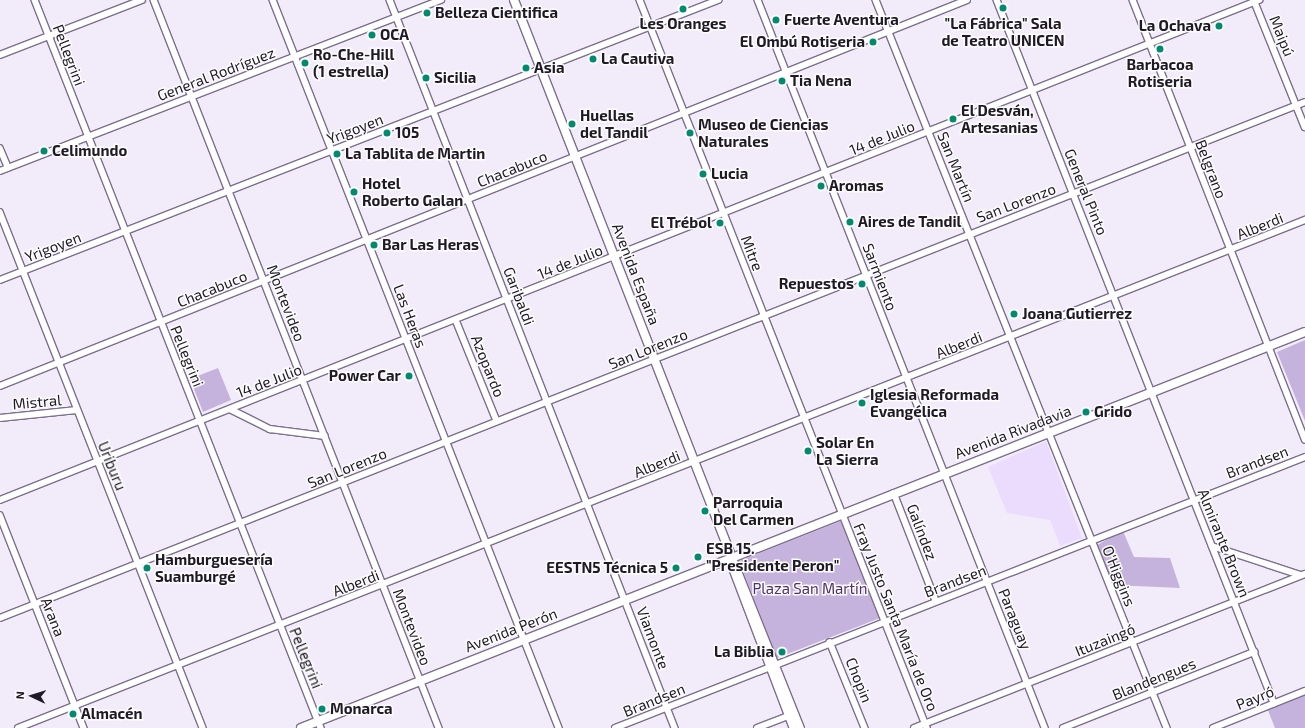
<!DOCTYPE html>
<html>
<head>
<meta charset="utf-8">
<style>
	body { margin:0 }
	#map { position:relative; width:1305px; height:728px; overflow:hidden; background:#f2ecfa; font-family:"Exo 2",sans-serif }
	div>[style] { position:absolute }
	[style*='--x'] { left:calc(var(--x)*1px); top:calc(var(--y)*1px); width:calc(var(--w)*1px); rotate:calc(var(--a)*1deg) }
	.built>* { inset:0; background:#ebdcfd }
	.green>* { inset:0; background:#c6b3dd }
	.roads { filter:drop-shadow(1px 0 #7d6f8d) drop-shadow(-1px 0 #7d6f8d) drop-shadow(0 1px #7d6f8d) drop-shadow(0 -1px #7d6f8d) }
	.minor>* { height:5.5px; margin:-2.75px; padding:0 2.75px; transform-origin:2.75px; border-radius:2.75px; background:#fff }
	.tertiary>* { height:7px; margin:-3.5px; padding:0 3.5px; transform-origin:3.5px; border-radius:3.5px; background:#fff }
	.secondary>* { height:8px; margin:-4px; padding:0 4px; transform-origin:4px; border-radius:4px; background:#fff }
	.dots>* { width:11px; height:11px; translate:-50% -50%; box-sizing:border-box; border:2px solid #fdfdfd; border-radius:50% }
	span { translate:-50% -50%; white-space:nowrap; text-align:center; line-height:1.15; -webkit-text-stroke:3px #fdfdfd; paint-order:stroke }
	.poi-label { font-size:15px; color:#1e1925; font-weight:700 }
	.left { translate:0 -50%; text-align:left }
	.right { translate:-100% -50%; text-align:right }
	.street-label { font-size:15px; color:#1e1925 }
	.park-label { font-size:15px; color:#4f306c }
	.north { position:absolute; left:12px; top:676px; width:40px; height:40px; -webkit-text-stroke:3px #fdfdfd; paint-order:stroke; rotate:274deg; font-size:11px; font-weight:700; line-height:16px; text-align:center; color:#1e1925 }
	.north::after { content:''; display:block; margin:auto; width:14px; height:18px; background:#1e1925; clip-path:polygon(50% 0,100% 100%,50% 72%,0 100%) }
</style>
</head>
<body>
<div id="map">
	<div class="built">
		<i style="clip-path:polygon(1046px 441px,1082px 538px,1060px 546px,1050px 520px,1007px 513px,988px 467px)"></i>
	</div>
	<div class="green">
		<i style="clip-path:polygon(1305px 340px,1305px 421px,1277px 352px)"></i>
		<i style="clip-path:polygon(218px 368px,231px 400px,203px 412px,190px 379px)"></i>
		<i style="clip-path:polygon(841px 521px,880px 618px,777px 658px,739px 561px)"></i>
		<i style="clip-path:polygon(1123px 531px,1134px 557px,1170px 558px,1180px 588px,1112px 585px,1097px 545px)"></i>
		<i style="clip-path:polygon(1305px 693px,1305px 728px,1275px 728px,1267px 708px)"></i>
	</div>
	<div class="roads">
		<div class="minor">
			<i style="--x:35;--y:0;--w:782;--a:68.55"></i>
			<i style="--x:154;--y:0;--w:782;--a:68.62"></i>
			<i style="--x:273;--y:0;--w:782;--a:68.55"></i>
			<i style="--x:390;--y:0;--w:782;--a:68.62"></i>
			<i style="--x:640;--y:0;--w:783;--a:68.48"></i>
			<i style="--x:758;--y:0;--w:783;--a:68.48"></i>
			<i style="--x:876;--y:0;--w:784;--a:68.21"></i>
			<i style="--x:997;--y:0;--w:756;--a:68.49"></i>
			<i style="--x:1133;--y:0;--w:472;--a:68.6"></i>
			<i style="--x:1254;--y:0;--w:137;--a:68.1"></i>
			<i style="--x:0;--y:55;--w:152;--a:-21.2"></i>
			<i style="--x:0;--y:148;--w:21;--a:67"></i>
			<i style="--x:0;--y:171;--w:473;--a:-21.2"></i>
			<i style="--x:0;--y:212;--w:554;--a:68.52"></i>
			<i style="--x:0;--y:280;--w:771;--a:-21.3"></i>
			<i style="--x:456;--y:320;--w:109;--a:67.9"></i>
			<i style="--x:0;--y:386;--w:1041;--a:-21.76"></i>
			<i style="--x:230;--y:409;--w:45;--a:26.6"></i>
			<i style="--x:270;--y:429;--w:55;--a:7.3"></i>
			<i style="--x:0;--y:418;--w:77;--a:-5.9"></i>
			<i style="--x:894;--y:493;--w:116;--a:68.7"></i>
			<i style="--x:0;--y:500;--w:1355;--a:-21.66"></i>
			<i style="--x:0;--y:515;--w:229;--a:68.5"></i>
			<i style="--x:1212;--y:546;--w:93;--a:18.2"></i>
			<i style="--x:0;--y:618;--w:1403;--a:-21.57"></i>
			<i style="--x:830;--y:642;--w:93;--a:67.9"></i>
			<i style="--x:18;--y:728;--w:1384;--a:-21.54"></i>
			<i style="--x:615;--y:728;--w:741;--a:-21.44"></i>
			<i style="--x:757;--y:728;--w:33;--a:-21"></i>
			<i style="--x:914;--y:728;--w:420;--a:-21.5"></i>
			<i style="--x:1063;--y:728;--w:206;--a:-21.7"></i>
			<i style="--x:1213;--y:728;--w:99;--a:-21.9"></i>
		</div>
		<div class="tertiary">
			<i style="--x:732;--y:558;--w:183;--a:68.2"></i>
			<i style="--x:732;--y:558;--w:7;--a:98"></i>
			<i style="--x:731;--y:565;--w:174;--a:69.2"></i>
		</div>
		<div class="secondary">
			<i style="--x:514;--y:0;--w:599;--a:68.66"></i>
			<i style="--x:301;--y:728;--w:1079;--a:-21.53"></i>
		</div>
	</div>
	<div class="dots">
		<i style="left:1003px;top:8px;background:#018a70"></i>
		<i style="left:683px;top:9px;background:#018a70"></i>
		<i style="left:427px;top:13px;background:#018a70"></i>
		<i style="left:776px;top:20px;background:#018a70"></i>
		<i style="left:1219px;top:26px;background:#018a70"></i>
		<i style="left:372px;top:35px;background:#018a70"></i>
		<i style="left:873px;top:42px;background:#018a70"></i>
		<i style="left:1160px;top:49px;background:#018a70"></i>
		<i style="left:593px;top:59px;background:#018a70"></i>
		<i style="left:305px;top:63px;background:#018a70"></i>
		<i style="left:526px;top:68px;background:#018a70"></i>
		<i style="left:426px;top:78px;background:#018a70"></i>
		<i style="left:782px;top:81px;background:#018a70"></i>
		<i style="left:953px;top:119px;background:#018a70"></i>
		<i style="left:572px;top:124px;background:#018a70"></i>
		<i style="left:387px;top:133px;background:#018a70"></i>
		<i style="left:690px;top:133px;background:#018a70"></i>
		<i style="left:44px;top:151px;background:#018a70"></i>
		<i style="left:337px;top:154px;background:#018a70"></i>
		<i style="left:703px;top:174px;background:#018a70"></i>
		<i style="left:821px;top:186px;background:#018a70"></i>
		<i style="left:354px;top:192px;background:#018a70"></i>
		<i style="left:850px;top:222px;background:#018a70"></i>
		<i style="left:720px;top:223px;background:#018a70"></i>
		<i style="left:374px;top:245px;background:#018a70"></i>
		<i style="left:862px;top:284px;background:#018a70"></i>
		<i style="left:1014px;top:314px;background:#018a70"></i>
		<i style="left:409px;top:376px;background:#018a70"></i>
		<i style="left:862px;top:403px;background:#018a70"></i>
		<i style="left:1086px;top:412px;background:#018a70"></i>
		<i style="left:808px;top:451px;background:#018a70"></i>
		<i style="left:705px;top:511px;background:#018a70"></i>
		<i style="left:698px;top:557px;background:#018a70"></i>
		<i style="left:147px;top:568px;background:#018a70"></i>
		<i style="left:676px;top:568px;background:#018a70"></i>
		<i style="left:782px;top:652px;background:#018a70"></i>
		<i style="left:322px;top:709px;background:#018a70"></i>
		<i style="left:73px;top:714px;background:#018a70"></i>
	</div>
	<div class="poi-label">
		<span class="left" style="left:435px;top:13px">Belleza Cientifica</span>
		<span class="left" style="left:784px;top:20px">Fuerte Aventura</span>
		<span style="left:1003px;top:32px">"La Fábrica" Sala<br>de Teatro UNICEN</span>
		<span style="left:683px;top:24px">Les Oranges</span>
		<span class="right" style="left:1211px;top:26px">La Ochava</span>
		<span class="left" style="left:380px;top:35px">OCA</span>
		<span class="right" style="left:865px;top:42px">El Ombú Rotiseria</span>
		<span class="left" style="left:313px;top:63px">Ro-Che-Hill<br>(1 estrella)</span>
		<span class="left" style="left:601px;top:59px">La Cautiva</span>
		<span style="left:1160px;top:73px">Barbacoa<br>Rotiseria</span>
		<span class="left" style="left:534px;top:68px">Asia</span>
		<span class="left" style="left:434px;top:78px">Sicilia</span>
		<span class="left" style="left:790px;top:81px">Tia Nena</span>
		<span class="left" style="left:961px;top:119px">El Desván,<br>Artesanias</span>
		<span class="left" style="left:580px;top:124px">Huellas<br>del Tandil</span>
		<span class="left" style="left:698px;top:133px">Museo de Ciencias<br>Naturales</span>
		<span class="left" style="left:395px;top:133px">105</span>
		<span class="left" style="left:52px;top:151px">Celimundo</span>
		<span class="left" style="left:345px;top:154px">La Tablita de Martin</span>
		<span class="left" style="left:711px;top:174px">Lucia</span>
		<span class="left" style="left:362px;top:192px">Hotel<br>Roberto Galan</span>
		<span class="left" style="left:829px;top:186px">Aromas</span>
		<span class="left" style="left:858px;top:222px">Aires de Tandil</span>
		<span class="right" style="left:712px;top:223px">El Trébol</span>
		<span class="left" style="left:382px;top:245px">Bar Las Heras</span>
		<span class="right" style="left:854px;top:284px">Repuestos</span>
		<span class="left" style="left:1022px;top:314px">Joana Gutierrez</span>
		<span class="right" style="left:401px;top:376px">Power Car</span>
		<span class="left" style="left:870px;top:403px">Iglesia Reformada<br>Evangélica</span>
		<span class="left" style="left:1094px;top:412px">Grido</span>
		<span class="left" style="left:816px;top:451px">Solar En<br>La Sierra</span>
		<span class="left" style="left:713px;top:511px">Parroquia<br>Del Carmen</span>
		<span class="left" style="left:706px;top:557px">ESB 15.<br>"Presidente Peron"</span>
		<span class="left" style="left:155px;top:568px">Hamburguesería<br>Suamburgé</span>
		<span class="right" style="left:668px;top:568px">EESTN5 Técnica 5</span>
		<span class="right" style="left:774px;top:652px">La Biblia</span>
		<span class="left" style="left:330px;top:709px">Monarca</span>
		<span class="left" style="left:81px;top:714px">Almacén</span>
	</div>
	<div class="street-label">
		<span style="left:1282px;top:36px;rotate:68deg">Maipú</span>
		<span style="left:69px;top:55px;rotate:69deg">Pellegrini</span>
		<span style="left:216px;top:74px;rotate:-21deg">General Rodríguez</span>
		<span style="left:355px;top:129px;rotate:-21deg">Yrigoyen</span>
		<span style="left:882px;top:138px;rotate:-22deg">14 de Julio</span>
		<span style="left:956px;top:167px;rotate:68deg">San Martín</span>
		<span style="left:512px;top:169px;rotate:-22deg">Chacabuco</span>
		<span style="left:1211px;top:169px;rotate:69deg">Belgrano</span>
		<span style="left:1086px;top:192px;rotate:68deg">General Pinto</span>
		<span style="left:1016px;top:203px;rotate:-21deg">San Lorenzo</span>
		<span style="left:1260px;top:226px;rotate:-22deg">Alberdi</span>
		<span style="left:53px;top:247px;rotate:-21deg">Yrigoyen</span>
		<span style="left:752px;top:253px;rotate:69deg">Mitre</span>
		<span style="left:570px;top:262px;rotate:-22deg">14 de Julio</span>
		<span style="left:636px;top:274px;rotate:69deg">Avenida España</span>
		<span style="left:880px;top:277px;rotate:69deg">Sarmiento</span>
		<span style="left:212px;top:289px;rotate:-22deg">Chacabuco</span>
		<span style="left:519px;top:296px;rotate:69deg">Garibaldi</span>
		<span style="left:286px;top:303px;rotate:69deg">Montevideo</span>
		<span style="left:410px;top:316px;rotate:69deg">Las Heras</span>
		<span style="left:959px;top:345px;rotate:-22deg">Alberdi</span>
		<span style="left:648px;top:349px;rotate:-22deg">San Lorenzo</span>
		<span style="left:187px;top:356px;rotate:68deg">Pellegrini</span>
		<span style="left:488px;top:366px;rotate:68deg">Azopardo</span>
		<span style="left:269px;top:381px;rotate:-21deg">14 de Julio</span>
		<span style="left:37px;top:402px;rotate:-5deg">Mistral</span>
		<span style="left:1013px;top:432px;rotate:-21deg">Avenida Rivadavia</span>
		<span style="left:1257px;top:462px;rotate:-21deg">Brandsen</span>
		<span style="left:657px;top:464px;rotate:-22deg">Alberdi</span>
		<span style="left:112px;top:466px;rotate:68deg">Uriburu</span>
		<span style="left:347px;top:468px;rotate:-22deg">San Lorenzo</span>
		<span style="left:922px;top:532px;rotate:69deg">Galíndez</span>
		<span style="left:1224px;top:543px;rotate:68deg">Almirante Brown</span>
		<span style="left:1119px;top:576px;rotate:68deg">O'Higgins</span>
		<span style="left:955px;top:581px;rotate:-21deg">Brandsen</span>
		<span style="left:356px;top:583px;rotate:-21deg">Alberdi</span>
		<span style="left:53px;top:617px;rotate:68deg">Arana</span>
		<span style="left:896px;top:617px;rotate:68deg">Fray Justo Santa María de Oro</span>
		<span style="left:1015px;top:619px;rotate:68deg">Paraguay</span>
		<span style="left:412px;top:627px;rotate:69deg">Montevideo</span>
		<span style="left:511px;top:630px;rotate:-21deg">Avenida Perón</span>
		<span style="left:653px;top:638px;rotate:69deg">Viamonte</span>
		<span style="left:1105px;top:640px;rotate:-22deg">Ituzaingó</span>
		<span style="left:306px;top:658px;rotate:68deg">Pellegrini</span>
		<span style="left:1154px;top:679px;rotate:-22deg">Blandengues</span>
		<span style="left:859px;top:680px;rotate:68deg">Chopin</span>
		<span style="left:1255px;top:698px;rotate:-22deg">Payró</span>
		<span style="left:654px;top:700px;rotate:-22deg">Brandsen</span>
	</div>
	<div class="park-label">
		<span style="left:810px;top:589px">Plaza San Martín</span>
	</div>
	<div class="north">N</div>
</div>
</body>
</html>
